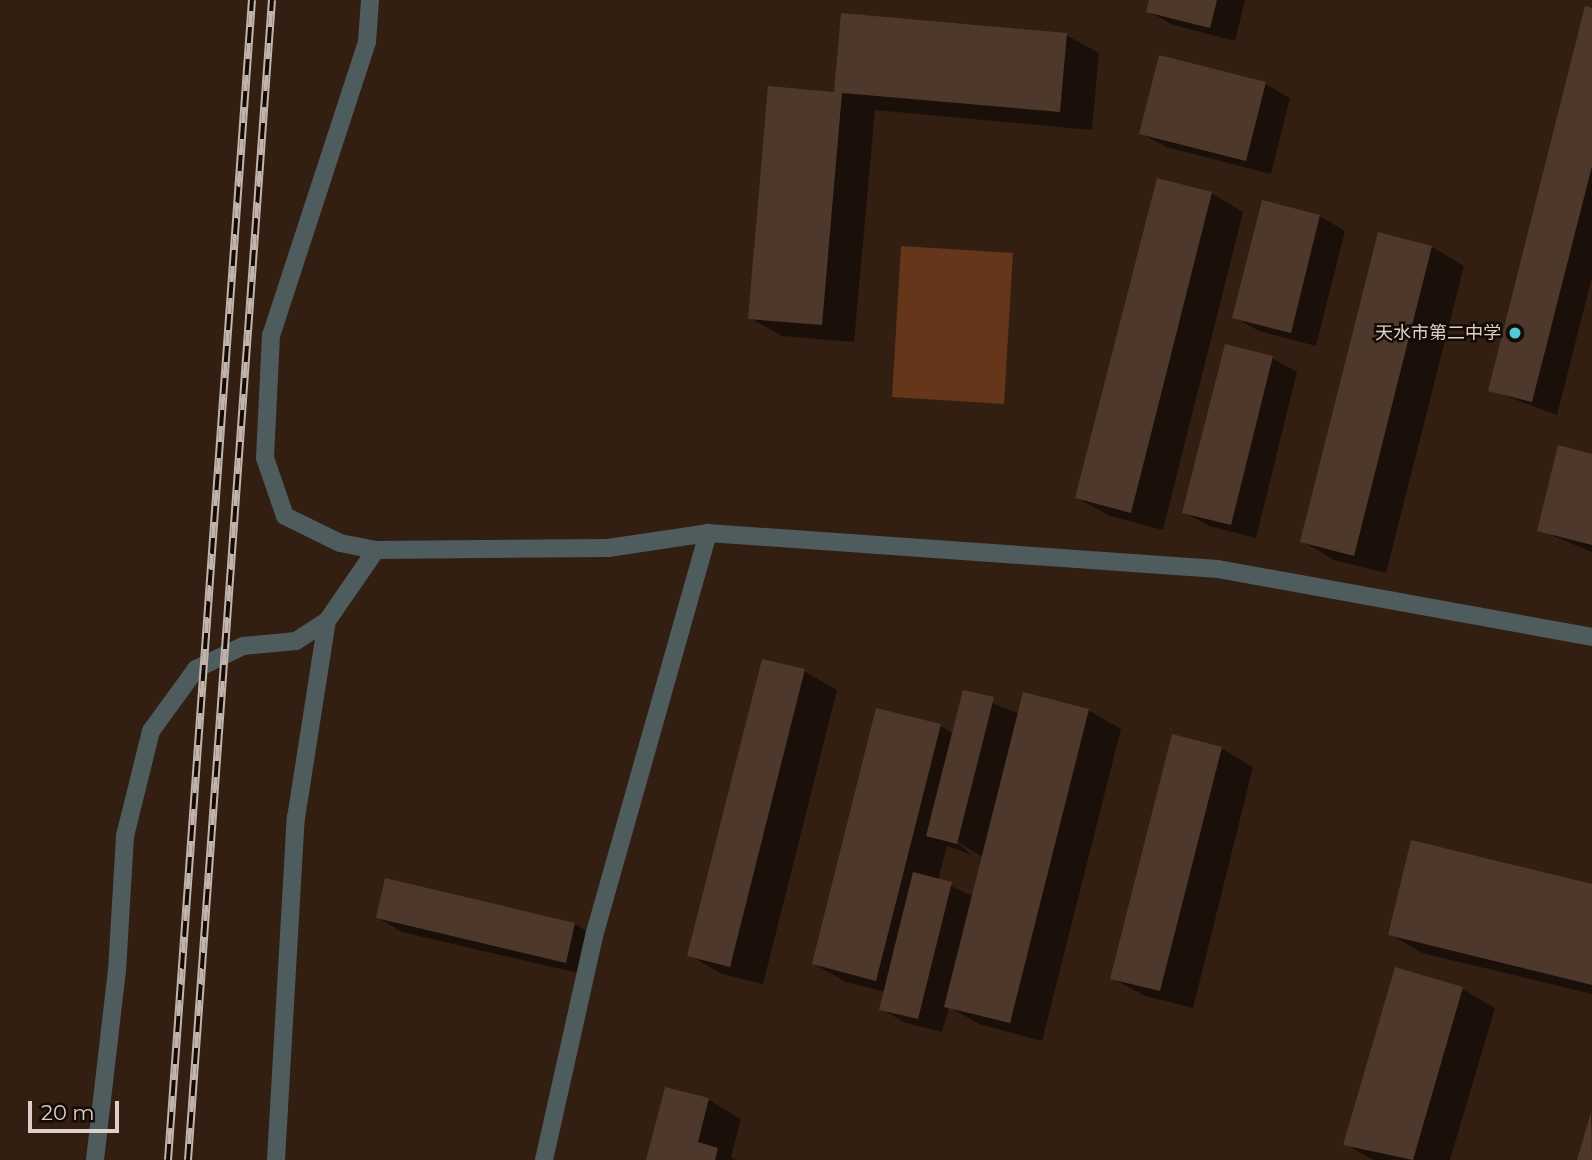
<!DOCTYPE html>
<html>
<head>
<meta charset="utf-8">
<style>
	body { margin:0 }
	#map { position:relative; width:1592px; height:1160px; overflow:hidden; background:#331e12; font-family:Montserrat,"Noto Sans SC",sans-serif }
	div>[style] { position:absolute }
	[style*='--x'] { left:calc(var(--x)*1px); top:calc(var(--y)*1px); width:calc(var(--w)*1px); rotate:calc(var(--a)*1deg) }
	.green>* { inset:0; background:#65361a }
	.shadow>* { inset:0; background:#0007 }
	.building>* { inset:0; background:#4e382b }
	.street>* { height:18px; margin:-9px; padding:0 9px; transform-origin:9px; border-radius:9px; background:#4e5c5e }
	.rail>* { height:8px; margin-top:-4px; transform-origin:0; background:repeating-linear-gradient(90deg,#140b06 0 16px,#c2b3ab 0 32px); box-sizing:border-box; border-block:2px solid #c2b3ab }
	.dots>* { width:19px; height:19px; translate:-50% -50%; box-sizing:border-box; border:4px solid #140b06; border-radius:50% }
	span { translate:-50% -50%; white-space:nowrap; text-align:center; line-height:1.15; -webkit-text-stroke:5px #140b06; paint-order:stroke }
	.poi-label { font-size:18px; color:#ded0c8 }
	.right { translate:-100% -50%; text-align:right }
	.scale { position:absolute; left:28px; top:1101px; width:91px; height:32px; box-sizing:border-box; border:4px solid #ded0c8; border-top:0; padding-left:9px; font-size:21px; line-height:24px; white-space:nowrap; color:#ded0c8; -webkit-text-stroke:5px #140b06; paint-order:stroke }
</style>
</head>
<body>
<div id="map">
	<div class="green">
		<i style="clip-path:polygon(901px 246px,1013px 253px,1004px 404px,892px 397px)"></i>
	</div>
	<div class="shadow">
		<i style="clip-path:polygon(1151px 0,1245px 0,1235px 41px,1173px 25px,1148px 11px)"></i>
		<i style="clip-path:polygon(1592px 10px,1592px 277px,1557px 415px,1490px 390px)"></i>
		<i style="clip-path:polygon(1066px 35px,1099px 53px,1092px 130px,875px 110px,854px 342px,782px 336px,750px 318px,836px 94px)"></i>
		<i style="clip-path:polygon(1265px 84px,1290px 98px,1271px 174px,1166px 147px,1141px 133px)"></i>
		<i style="clip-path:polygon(1211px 193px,1243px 212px,1163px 530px,1110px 516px,1077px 498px)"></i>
		<i style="clip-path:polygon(1263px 202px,1320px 216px,1345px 231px,1316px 346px,1259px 331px,1234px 317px)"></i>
		<i style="clip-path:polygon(1432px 247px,1464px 266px,1386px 573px,1334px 560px,1302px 541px)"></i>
		<i style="clip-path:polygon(1272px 358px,1297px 372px,1256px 538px,1209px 526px,1184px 512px)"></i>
		<i style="clip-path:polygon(1592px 456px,1592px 552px,1539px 530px)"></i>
		<i style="clip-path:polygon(763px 661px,804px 671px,837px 690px,763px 984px,722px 974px,689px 955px)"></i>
		<i style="clip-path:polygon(evenodd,965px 692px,1020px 714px,1088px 710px,1121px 729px,1042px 1041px,979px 1024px,949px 1007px,942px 1032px,906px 1023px,881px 1009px,885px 992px,846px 982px,814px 964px,940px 726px,954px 734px,965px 692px,951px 838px,984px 858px,974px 897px,938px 880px,947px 846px,972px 855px,951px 838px)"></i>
		<i style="clip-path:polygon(1221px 748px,1253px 767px,1193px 1008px,1145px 996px,1112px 978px)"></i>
		<i style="clip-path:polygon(1592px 886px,1592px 994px,1422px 953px,1390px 934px)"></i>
		<i style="clip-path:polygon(378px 918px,575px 924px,599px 939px,591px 976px,402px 932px)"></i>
		<i style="clip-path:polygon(1462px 989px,1495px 1008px,1450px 1160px,1373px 1160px,1345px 1144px)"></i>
		<i style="clip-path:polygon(666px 1089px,709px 1100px,741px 1119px,731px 1157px,736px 1160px,648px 1160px)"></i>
	</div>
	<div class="building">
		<i style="clip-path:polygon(1149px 0,1217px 0,1210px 28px,1146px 12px)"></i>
		<i style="clip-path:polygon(1585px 6px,1592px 8px,1592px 166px,1532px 402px,1488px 391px)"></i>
		<i style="clip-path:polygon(841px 13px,1067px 33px,1060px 112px,842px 93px,822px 325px,748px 319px,768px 86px,834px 92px)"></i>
		<i style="clip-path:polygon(1159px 55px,1266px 82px,1246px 161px,1139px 134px)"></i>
		<i style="clip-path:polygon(1157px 178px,1212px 192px,1131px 513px,1075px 498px)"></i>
		<i style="clip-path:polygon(1262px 200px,1320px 215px,1291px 333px,1232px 318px)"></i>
		<i style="clip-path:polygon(1378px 232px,1432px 246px,1354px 556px,1300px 542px)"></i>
		<i style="clip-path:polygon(1225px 344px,1273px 356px,1231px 525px,1182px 513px)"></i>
		<i style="clip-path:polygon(1558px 445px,1592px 454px,1592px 545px,1537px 531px)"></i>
		<i style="clip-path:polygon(762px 659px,805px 669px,730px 967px,687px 956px)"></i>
		<i style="clip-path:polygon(963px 690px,994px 697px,957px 844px,926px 836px)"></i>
		<i style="clip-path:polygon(1023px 692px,1089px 709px,1010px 1023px,944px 1007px)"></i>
		<i style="clip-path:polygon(876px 708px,941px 724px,876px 981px,812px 964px)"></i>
		<i style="clip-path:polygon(1172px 734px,1222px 747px,1160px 991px,1110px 979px)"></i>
		<i style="clip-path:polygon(1411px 840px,1592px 884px,1592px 985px,1388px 935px)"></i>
		<i style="clip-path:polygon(913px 872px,952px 882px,918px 1019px,879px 1010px)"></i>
		<i style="clip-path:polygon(385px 878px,575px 923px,566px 963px,376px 918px)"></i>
		<i style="clip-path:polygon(1395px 967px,1463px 987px,1413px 1160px,1343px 1145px)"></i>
		<i style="clip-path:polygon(665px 1087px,709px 1098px,698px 1142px,718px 1148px,715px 1160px,646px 1160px)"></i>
		<i style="clip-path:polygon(1591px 1112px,1592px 1160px,1577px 1160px)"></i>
	</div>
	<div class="street">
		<i style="--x:370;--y:0;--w:42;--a:94.1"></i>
		<i style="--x:367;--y:42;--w:308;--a:108.1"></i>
		<i style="--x:271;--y:335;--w:123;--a:92.8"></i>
		<i style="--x:265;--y:458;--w:61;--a:71"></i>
		<i style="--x:285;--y:516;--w:61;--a:26.1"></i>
		<i style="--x:340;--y:543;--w:37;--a:11"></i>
		<i style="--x:376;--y:550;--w:232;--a:-0.5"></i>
		<i style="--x:608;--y:548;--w:101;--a:-8.5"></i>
		<i style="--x:95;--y:1160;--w:190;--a:-83.4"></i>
		<i style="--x:117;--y:971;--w:135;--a:-86.6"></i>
		<i style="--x:125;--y:836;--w:108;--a:-76.1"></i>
		<i style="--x:151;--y:731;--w:77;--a:-54"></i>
		<i style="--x:196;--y:669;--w:52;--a:-26.1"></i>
		<i style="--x:243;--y:646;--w:53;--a:-5.4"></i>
		<i style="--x:296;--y:641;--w:37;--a:-33"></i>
		<i style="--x:327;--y:621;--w:86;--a:-55.4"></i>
		<i style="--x:276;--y:1160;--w:343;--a:-86.7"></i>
		<i style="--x:296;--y:818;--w:199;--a:-81.1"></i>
		<i style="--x:544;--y:1160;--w:230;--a:-77.4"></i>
		<i style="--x:594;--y:936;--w:419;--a:-74.2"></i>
		<i style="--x:708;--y:533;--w:511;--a:4.04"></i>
		<i style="--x:1218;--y:569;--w:380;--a:10.3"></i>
	</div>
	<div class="rail">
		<i style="--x:168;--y:1160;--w:1163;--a:-85.86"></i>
		<i style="--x:188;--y:1160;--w:1163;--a:-85.86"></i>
	</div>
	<div class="dots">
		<i style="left:1515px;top:333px;background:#53cbda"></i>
	</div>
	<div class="poi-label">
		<span class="right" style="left:1501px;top:333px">天水市第二中学</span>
	</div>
	<div class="scale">20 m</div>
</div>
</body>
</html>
